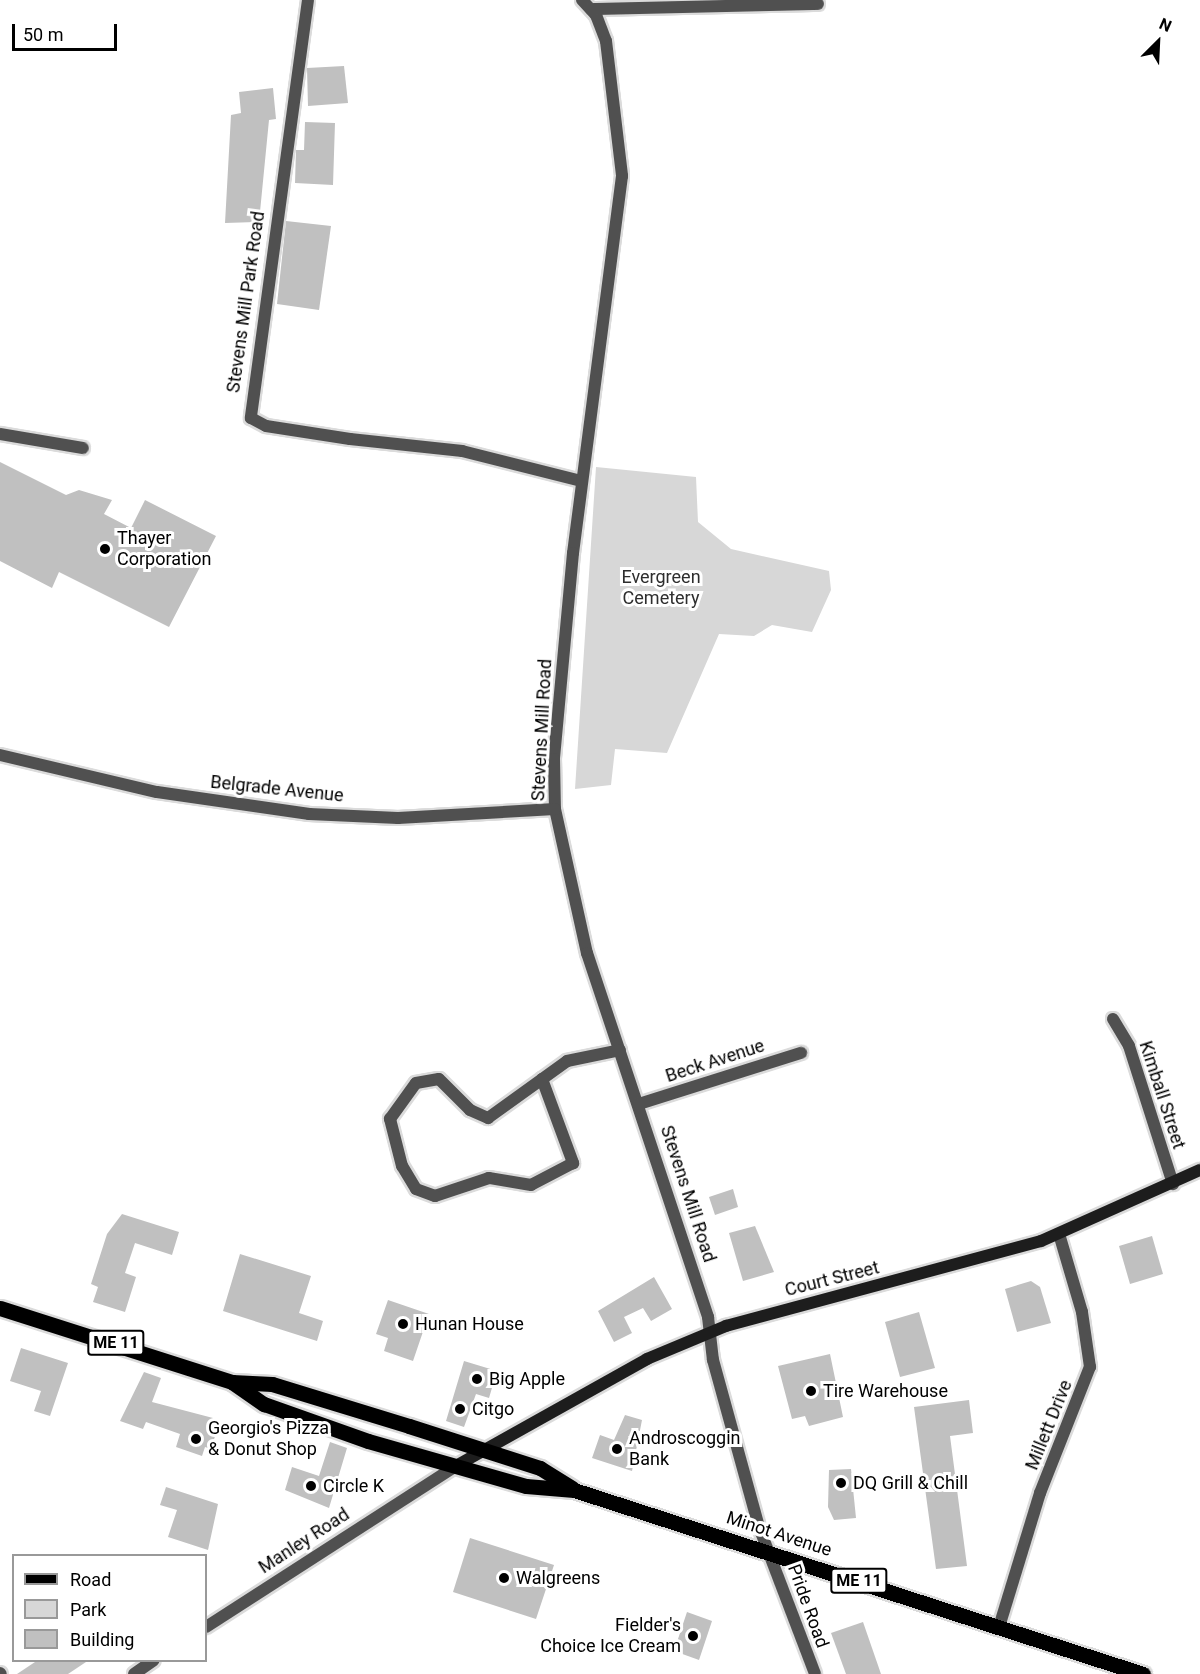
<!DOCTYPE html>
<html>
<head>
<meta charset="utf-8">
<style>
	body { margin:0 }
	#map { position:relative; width:1200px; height:1674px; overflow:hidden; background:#fff; font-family:Roboto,sans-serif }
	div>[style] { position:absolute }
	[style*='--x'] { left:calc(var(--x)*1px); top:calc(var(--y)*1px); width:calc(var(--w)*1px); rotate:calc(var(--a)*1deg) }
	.green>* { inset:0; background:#d7d7d7 }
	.building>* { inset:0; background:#c0c0c0 }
	.roads { filter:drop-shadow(2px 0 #dbdbdb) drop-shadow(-2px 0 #dbdbdb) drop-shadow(0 2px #dbdbdb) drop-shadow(0 -2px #dbdbdb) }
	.minor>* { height:12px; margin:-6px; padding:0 6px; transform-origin:6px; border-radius:6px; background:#505050 }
	.tertiary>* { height:12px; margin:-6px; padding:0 6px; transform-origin:6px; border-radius:6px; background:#505050 }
	.secondary>* { height:12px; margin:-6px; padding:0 6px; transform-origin:6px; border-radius:6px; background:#1d1d1d }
	.primary>* { height:15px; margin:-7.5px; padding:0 7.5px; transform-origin:7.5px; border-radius:7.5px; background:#000 }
	.dots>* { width:16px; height:16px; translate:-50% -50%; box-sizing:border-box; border:3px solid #fff; border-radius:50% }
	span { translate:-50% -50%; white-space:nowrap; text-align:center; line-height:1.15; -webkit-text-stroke:6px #fff; paint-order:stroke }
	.shield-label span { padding:2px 4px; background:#fff; border:2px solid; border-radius:4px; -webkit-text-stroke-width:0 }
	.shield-label { font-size:16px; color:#000; font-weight:700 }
	.street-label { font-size:18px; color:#000 }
	.poi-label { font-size:18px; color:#000 }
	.left { translate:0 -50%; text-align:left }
	.right { translate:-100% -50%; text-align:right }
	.park-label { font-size:18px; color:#2e2e2e }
	.legend { position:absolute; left:12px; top:1554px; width:195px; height:108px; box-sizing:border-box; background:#fff; border:2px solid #999; margin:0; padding:8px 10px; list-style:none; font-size:18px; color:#000 }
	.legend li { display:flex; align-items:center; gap:12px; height:30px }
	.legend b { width:30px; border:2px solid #999 }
	.north { position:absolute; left:1128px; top:12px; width:60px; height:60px; -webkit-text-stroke:4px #fff; paint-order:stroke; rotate:24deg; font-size:16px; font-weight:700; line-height:24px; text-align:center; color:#000 }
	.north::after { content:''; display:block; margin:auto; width:21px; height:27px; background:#000; clip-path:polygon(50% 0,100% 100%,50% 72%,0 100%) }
	.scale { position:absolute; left:12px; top:24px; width:105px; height:27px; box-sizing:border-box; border:3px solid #000; border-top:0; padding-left:8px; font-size:18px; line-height:21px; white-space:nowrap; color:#000; -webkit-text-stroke:4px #fff; paint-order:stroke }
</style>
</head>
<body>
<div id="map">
	<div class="green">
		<i style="clip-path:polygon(596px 467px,696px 477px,698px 522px,731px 549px,829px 571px,831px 590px,812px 632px,772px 625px,754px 636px,719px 634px,667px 753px,615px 749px,611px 785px,575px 789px)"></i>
	</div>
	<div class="building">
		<i style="clip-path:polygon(344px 66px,348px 103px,308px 106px,307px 68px)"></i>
		<i style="clip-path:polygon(273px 88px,276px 119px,269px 120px,259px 222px,225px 223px,231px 115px,241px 113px,239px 92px)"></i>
		<i style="clip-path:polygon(305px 122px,335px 123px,333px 185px,295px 183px,296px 150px,304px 150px)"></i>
		<i style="clip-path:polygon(286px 221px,331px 226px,319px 310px,277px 304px)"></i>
		<i style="clip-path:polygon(0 462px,66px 495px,79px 490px,112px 500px,104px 514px,131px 528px,145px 500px,216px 536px,169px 627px,59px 572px,52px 588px,0 561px)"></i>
		<i style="clip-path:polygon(733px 1189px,738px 1207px,715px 1215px,709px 1197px)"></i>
		<i style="clip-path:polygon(122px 1214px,179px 1232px,172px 1255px,135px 1243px,125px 1273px,136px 1277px,125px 1312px,93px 1302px,98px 1287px,91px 1284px,107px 1234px)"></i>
		<i style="clip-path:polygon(755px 1226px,774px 1272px,743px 1281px,729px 1233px)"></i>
		<i style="clip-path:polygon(1152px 1236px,1163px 1274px,1130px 1284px,1119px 1246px)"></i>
		<i style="clip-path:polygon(240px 1254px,311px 1276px,299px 1313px,323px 1321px,317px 1341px,223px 1311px)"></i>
		<i style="clip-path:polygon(654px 1277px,672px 1309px,651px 1321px,643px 1308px,624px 1317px,632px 1333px,614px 1342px,598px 1311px)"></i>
		<i style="clip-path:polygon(1031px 1281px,1040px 1287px,1051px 1323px,1017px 1332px,1005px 1289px)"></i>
		<i style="clip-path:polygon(388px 1300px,429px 1314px,413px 1361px,384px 1351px,388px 1338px,376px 1334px)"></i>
		<i style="clip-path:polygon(919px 1312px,935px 1368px,900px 1377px,885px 1322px)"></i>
		<i style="clip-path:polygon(21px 1348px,68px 1363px,50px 1416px,34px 1411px,41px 1391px,10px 1381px)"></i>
		<i style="clip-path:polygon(830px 1354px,843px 1417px,809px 1426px,805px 1416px,792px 1419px,778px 1366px)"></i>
		<i style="clip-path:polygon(464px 1361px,497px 1371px,489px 1398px,476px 1394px,464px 1427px,446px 1421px)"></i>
		<i style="clip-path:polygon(144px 1372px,161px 1378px,152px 1402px,213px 1418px,210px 1428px,217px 1430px,211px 1449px,205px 1447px,202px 1456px,176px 1447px,180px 1434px,146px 1422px,143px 1429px,120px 1421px)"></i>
		<i style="clip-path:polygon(969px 1400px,973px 1433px,950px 1436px,967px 1566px,936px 1569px,914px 1407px)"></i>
		<i style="clip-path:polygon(625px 1415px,642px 1420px,632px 1471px,592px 1458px,600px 1435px,614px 1440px)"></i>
		<i style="clip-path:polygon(330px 1442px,347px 1448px,329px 1508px,285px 1490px,292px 1467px,319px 1476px)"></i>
		<i style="clip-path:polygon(851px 1469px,856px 1518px,834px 1520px,828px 1507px,829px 1470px)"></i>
		<i style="clip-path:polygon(166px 1487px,218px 1504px,208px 1550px,168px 1537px,177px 1510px,160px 1505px)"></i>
		<i style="clip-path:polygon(470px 1538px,554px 1565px,536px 1619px,453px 1592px)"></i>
		<i style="clip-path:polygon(687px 1612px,712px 1621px,699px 1660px,674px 1651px)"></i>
		<i style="clip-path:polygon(863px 1622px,881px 1674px,846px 1674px,831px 1633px)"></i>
		<i style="clip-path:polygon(38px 1660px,89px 1660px,68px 1674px,17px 1674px)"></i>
	</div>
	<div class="roads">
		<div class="minor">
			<i style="--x:308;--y:0;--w:422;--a:97.8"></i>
			<i style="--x:251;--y:418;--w:17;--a:28"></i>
			<i style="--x:266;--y:426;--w:85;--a:8.8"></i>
			<i style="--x:350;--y:439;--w:113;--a:6.1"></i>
			<i style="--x:462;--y:451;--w:123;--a:14.1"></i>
			<i style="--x:582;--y:0;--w:21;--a:47"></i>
			<i style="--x:596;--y:15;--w:28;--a:69"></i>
			<i style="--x:606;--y:41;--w:136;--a:83.2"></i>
			<i style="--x:622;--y:176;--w:380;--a:97.4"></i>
			<i style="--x:573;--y:553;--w:207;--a:95.3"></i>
			<i style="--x:554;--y:759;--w:50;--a:88.9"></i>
			<i style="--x:555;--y:809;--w:148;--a:77.5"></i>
			<i style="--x:587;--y:953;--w:384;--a:71.6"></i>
			<i style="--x:708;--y:1317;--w:43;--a:83.4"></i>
			<i style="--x:713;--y:1360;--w:173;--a:74.6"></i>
			<i style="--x:759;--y:1527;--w:157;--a:69.1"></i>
			<i style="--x:591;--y:9;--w:227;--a:-1.3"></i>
			<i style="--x:0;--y:434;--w:84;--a:9.6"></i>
			<i style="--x:0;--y:755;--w:161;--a:13.3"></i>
			<i style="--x:157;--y:792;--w:154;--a:8.2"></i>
			<i style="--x:309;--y:814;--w:89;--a:2.6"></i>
			<i style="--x:398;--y:818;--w:157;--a:-3.3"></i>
			<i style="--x:1113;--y:1019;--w:31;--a:59"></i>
			<i style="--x:1129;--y:1046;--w:145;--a:72.3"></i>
			<i style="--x:542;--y:1079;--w:90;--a:69.7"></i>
			<i style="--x:573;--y:1163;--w:47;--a:152.4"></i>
			<i style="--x:531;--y:1185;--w:43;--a:-170.5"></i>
			<i style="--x:489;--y:1178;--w:57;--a:161.6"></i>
			<i style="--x:435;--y:1196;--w:20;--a:-160"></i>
			<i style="--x:416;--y:1189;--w:27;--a:-121"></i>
			<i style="--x:402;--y:1166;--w:49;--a:-104.3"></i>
			<i style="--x:390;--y:1119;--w:44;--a:-54.2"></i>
			<i style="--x:416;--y:1083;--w:23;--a:-10"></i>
			<i style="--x:439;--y:1079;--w:44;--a:45"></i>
			<i style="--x:470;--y:1110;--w:20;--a:24"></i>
			<i style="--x:488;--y:1118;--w:97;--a:-35.8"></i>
			<i style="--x:567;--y:1061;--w:54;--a:-11.7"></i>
			<i style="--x:639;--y:1104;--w:170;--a:-17.5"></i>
			<i style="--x:999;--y:1627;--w:140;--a:-73"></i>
			<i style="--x:1040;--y:1493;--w:136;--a:-68.4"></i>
			<i style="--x:1090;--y:1367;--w:56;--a:-98.3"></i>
			<i style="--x:1082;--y:1312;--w:81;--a:-106.4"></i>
			<i style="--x:0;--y:1673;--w:1;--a:45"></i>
		</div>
		<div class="tertiary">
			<i style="--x:206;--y:1627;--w:295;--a:-32.8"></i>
			<i style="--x:134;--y:1674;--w:24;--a:-35"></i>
		</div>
		<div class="secondary">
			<i style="--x:454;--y:1467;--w:221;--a:-29.2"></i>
			<i style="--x:647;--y:1359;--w:86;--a:-22.7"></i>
			<i style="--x:726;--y:1326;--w:326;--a:-15.1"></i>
			<i style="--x:1041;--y:1241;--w:174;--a:-24.1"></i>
		</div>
		<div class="primary">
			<i style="--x:0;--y:1308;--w:244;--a:17.7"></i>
			<i style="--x:232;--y:1382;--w:40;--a:2.9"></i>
			<i style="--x:272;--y:1384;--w:143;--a:17"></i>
			<i style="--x:409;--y:1426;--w:138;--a:17.8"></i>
			<i style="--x:540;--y:1468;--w:38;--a:32"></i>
			<i style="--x:232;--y:1382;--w:39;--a:35"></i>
			<i style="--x:264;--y:1404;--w:110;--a:19.6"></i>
			<i style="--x:368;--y:1441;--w:164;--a:15.9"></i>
			<i style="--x:526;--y:1486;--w:48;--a:4.8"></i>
			<i style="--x:574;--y:1490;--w:598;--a:17.92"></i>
		</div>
	</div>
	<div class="dots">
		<i style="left:105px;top:549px;background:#000"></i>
		<i style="left:403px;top:1324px;background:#000"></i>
		<i style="left:477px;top:1379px;background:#000"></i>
		<i style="left:811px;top:1391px;background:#000"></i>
		<i style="left:460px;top:1409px;background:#000"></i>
		<i style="left:196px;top:1439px;background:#000"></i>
		<i style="left:617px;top:1449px;background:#000"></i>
		<i style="left:841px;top:1483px;background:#000"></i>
		<i style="left:311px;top:1486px;background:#000"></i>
		<i style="left:504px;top:1578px;background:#000"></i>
		<i style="left:693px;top:1636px;background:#000"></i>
	</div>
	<div class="shield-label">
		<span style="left:116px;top:1343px">ME 11</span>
		<span style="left:859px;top:1581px">ME 11</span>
	</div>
	<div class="street-label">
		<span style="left:246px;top:302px;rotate:-82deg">Stevens Mill Park Road</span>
		<span style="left:542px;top:730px;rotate:-87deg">Stevens Mill Road</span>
		<span style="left:277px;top:789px;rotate:6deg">Belgrade Avenue</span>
		<span style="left:715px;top:1061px;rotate:-18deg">Beck Avenue</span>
		<span style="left:1162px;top:1095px;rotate:72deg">Kimball Street</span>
		<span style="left:688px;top:1194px;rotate:72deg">Stevens Mill Road</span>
		<span style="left:832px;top:1279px;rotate:-14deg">Court Street</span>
		<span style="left:1049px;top:1425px;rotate:-68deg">Millett Drive</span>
		<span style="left:779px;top:1534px;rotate:18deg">Minot Avenue</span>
		<span style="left:304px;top:1541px;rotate:-33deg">Manley Road</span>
		<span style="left:808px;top:1606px;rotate:70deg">Pride Road</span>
	</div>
	<div class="poi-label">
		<span class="left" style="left:117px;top:549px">Thayer<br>Corporation</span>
		<span class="left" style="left:415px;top:1324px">Hunan House</span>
		<span class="left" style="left:489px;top:1379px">Big Apple</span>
		<span class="left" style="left:823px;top:1391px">Tire Warehouse</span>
		<span class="left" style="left:472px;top:1409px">Citgo</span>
		<span class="left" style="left:208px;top:1439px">Georgio's Pizza<br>&amp; Donut Shop</span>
		<span class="left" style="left:629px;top:1449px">Androscoggin<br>Bank</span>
		<span class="left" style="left:853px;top:1483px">DQ Grill &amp; Chill</span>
		<span class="left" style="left:323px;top:1486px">Circle K</span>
		<span class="left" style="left:516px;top:1578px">Walgreens</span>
		<span class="right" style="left:681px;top:1636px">Fielder's<br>Choice Ice Cream</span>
	</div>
	<div class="park-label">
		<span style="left:661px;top:588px">Evergreen<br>Cemetery</span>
	</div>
	<ul class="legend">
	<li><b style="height:8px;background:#000"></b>Road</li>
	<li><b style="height:16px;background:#d7d7d7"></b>Park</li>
	<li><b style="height:16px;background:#c0c0c0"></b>Building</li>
	</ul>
	<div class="north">N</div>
	<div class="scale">50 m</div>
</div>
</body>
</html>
